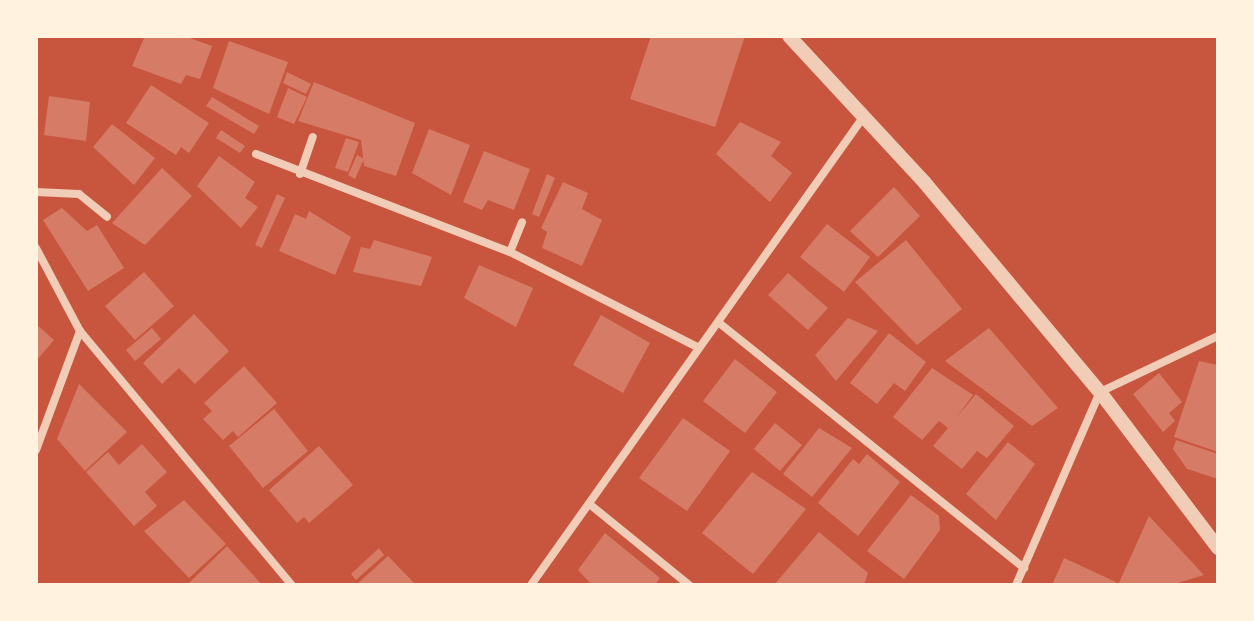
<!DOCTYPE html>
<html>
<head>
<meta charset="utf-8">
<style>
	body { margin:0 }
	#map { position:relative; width:1254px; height:621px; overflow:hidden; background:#c8553d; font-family:"DejaVu Sans",sans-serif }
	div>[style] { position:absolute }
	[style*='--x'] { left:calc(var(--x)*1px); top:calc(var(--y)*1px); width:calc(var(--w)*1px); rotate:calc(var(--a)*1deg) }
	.building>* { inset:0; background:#d67c66 }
	.minor>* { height:8px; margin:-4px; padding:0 4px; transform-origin:4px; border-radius:4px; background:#f1ccb7 }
	.tertiary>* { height:14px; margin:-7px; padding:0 7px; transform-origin:7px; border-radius:7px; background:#f1ccb7 }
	span { translate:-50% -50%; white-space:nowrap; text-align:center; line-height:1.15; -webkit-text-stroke:8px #fff3e0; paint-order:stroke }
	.frame { position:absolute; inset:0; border:38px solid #fff3e0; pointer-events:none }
</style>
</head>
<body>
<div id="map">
	<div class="building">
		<i style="clip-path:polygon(145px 36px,184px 36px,212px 46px,200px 79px,186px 75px,181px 84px,132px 66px)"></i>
		<i style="clip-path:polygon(651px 36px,745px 36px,715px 127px,630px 99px)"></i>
		<i style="clip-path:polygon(229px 41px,288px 62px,269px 114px,213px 88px)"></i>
		<i style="clip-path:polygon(287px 72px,311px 84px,306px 94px,283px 83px)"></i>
		<i style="clip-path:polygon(314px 82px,415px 123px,396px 176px,364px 166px,361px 140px,298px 121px)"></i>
		<i style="clip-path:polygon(151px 85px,209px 123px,189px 153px,181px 147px,176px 155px,126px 123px)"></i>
		<i style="clip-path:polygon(288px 88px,307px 97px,294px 124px,277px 117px)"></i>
		<i style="clip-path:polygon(49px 96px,90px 102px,86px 141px,44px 135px)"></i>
		<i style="clip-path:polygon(212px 97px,259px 126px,254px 134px,206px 106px)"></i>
		<i style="clip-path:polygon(740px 122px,781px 142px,771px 156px,792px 173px,770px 202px,716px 154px)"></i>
		<i style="clip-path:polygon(112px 124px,155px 158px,134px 185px,93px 147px)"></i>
		<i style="clip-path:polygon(429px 129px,470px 145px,451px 195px,412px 173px)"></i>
		<i style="clip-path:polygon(221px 130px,245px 146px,240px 153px,216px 138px)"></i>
		<i style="clip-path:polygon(346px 138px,359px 142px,348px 172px,335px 168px)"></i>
		<i style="clip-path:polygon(484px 151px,530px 169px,514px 210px,488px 200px,482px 210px,463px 202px)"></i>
		<i style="clip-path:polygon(357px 155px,364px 159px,355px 179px,348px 175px)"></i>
		<i style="clip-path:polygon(219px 156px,255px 182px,245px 198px,258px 207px,241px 228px,197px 186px)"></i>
		<i style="clip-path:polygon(162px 168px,192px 196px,145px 245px,112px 223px)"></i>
		<i style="clip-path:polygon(547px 174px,555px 178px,539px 217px,532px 214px)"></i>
		<i style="clip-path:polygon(563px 182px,588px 193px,582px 209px,602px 220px,582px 266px,542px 248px,547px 232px,541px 228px)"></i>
		<i style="clip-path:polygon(894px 187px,920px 216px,878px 257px,850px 231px)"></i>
		<i style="clip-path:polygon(277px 194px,285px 198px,262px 248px,255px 245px)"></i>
		<i style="clip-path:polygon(62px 208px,87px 231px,97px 225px,124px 268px,88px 291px,43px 220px)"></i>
		<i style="clip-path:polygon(309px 211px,351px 237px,335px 275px,279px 251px,295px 214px,306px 219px)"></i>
		<i style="clip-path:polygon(827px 224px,870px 257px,844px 292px,800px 257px)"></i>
		<i style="clip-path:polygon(374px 240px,432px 257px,421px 286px,353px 272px,361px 247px,370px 249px)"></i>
		<i style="clip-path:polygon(906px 240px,962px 309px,917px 345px,855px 282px)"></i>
		<i style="clip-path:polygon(479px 265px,533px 288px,516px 327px,464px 298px)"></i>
		<i style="clip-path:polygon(144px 272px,174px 306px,135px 340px,105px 306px)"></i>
		<i style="clip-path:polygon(788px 273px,828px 308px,808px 330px,768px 295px)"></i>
		<i style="clip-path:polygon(194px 314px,229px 351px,195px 384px,179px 368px,162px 384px,143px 363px)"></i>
		<i style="clip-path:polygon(601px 315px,650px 343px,623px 393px,573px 365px)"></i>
		<i style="clip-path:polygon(848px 318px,878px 331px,836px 381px,815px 355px)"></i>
		<i style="clip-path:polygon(36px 324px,54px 340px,36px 361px)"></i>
		<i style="clip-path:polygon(152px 328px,161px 339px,135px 361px,126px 350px)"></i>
		<i style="clip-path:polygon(989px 328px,1058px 408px,1032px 426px,945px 361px)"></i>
		<i style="clip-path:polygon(889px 333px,926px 362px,905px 391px,894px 383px,877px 404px,850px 383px)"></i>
		<i style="clip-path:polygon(735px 359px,777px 392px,745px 433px,703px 401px)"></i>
		<i style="clip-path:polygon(1199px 361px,1218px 365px,1218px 452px,1174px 437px)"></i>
		<i style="clip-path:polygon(244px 366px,277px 403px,238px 437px,233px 431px,223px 440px,203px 419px,212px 411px,204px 403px)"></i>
		<i style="clip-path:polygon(932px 368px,973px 395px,956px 418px,976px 394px,1014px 426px,987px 458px,977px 451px,962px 469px,933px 446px,948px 428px,939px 421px,922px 440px,893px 417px)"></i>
		<i style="clip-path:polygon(1159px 373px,1182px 402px,1169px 413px,1175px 421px,1163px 432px,1133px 394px)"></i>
		<i style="clip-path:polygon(79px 384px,127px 432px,85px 471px,57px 439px)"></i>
		<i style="clip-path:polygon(274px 409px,308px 451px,263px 488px,229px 446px)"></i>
		<i style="clip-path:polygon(683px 418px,730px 451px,687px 511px,639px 478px)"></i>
		<i style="clip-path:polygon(775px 423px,802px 445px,780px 471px,754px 449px)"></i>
		<i style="clip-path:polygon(819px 428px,852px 448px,812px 497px,783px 474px)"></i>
		<i style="clip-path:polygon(1176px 440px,1218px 454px,1218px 479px,1187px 469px,1173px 449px)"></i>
		<i style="clip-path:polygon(1008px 442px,1035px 464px,996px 520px,966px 494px)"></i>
		<i style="clip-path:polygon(142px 444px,167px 472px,145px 492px,157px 506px,134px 526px,86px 472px,108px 452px,119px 465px)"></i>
		<i style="clip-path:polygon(319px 446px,353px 485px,309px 523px,304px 517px,297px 523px,269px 490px)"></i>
		<i style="clip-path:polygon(867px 454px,900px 482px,858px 536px,818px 503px,853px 459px,859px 464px)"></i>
		<i style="clip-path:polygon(752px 472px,806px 509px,753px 574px,702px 533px)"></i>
		<i style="clip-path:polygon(911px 495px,939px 516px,940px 530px,904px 579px,867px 551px)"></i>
		<i style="clip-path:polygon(184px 500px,226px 544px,189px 578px,144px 531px)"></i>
		<i style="clip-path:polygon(1149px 516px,1204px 575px,1171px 585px,1118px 585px)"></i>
		<i style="clip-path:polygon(819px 532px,868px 573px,864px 585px,774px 585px)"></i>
		<i style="clip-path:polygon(605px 533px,660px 578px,655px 585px,592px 585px,578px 570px)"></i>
		<i style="clip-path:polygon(227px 546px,262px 585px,187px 585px)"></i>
		<i style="clip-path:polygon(379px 548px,384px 555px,356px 580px,351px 574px)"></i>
		<i style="clip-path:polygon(388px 556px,416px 585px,356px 585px)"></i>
		<i style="clip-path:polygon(1064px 558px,1116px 582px,1114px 585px,1052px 585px)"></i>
	</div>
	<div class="minor">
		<i style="--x:256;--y:154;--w:272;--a:21.1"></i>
		<i style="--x:510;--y:252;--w:212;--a:26.9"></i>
		<i style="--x:300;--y:174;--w:39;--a:-71"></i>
		<i style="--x:36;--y:192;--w:43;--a:2.7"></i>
		<i style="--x:79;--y:194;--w:36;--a:39"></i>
		<i style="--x:36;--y:248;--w:94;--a:62.1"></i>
		<i style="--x:80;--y:331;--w:331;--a:50.2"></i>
		<i style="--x:510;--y:252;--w:32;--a:-68"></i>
		<i style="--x:718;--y:322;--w:393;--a:38.8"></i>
		<i style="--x:36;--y:450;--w:127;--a:-69.7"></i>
		<i style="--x:593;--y:507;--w:124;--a:39.1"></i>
		<i style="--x:531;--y:585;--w:575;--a:-54.62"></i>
		<i style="--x:1016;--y:585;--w:210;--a:-66.5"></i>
		<i style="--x:1100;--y:392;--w:131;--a:-25.4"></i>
	</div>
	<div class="tertiary">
		<i style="--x:789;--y:36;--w:200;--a:47.2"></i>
		<i style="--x:925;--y:183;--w:273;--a:50.1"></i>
		<i style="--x:1100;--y:392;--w:196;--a:52.9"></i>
	</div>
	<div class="frame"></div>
</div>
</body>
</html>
